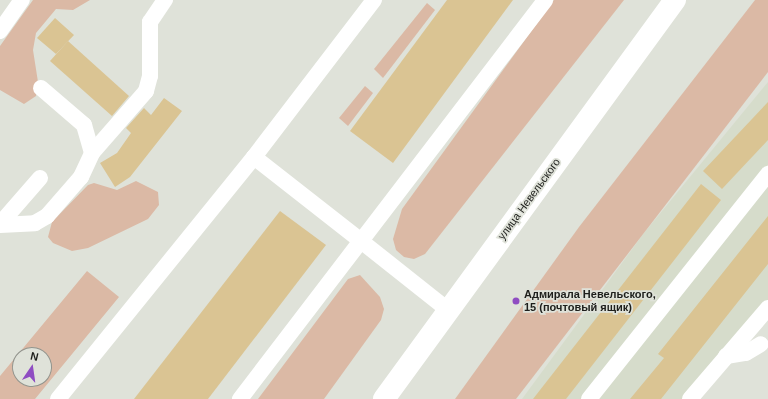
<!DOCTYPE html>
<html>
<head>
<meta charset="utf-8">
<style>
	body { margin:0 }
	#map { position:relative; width:768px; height:399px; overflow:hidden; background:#dfe2d9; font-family:Arial,sans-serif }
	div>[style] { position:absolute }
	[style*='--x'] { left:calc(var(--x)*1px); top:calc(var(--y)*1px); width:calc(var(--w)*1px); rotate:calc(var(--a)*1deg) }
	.built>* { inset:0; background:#d6dccb }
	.green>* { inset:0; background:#dbb9a5 }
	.building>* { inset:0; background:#dac493 }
	.service>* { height:16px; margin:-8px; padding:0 8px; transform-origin:8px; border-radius:8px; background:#fff }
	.secondary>* { height:22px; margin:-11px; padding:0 11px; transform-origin:11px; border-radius:11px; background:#fff }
	.dots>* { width:11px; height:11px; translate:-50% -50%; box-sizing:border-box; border:2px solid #dfe2d9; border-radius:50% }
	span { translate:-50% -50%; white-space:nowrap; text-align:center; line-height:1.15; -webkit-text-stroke:3.5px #dfe2d9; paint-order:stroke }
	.street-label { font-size:11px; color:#1e1f1c }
	.poi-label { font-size:11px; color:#1e1f1c; font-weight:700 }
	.left { translate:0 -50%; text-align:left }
	.north { position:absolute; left:12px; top:347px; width:40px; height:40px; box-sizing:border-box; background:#dfe2d9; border:1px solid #92948d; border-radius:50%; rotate:13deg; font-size:11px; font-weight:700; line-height:16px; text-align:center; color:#1e1f1c }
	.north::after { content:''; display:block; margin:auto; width:14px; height:18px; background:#8f4dc2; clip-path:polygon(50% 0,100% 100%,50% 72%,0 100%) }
</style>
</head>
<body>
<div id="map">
	<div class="built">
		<i style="clip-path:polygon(768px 82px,768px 300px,683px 399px,522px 399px,644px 233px)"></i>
	</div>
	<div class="green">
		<i style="clip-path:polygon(33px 0,90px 0,73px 10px,56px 9px,36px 33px,33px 50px,38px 82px,36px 96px,24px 104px,0 90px,0 46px)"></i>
		<i style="clip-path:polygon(554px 0,624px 0,425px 254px,414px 259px,404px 257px,396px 250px,393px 239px,402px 209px)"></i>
		<i style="clip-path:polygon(755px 0,768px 0,768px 72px,516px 399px,455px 399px,579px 227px)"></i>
		<i style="clip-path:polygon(427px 3px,435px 10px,383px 78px,374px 69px)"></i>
		<i style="clip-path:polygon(365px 86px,373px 93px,348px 126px,339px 118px)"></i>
		<i style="clip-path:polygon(136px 181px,158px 192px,159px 205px,148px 219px,88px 248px,72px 251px,53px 243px,48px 237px,52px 222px,88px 185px,94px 183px,117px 190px)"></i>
		<i style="clip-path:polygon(evenodd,87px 271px,119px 297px,35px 399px,0 399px,0 376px,87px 271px,20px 355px,44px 355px,44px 379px,20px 379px,20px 355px)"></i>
		<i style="clip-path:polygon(360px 275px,380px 297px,384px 309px,381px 320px,324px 399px,258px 399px,348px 279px)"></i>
	</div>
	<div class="building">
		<i style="clip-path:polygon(447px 0,513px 0,393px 163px,350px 131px)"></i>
		<i style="clip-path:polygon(55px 18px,74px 35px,56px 54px,37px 38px)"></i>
		<i style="clip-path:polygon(68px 41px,129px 96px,112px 116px,50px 61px)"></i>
		<i style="clip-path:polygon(164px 98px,182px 111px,130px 177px,115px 187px,100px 163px,117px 153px,131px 133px,126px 128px,144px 108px,151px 115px)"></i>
		<i style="clip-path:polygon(768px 102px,768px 140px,722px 189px,703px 171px)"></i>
		<i style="clip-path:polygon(701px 184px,721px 200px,566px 399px,533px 399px)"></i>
		<i style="clip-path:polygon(280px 211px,326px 245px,208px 399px,134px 399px)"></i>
		<i style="clip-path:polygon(768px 216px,768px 264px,661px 399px,630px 399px,664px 358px,658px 354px)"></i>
	</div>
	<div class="service">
		<i style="--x:374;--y:0;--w:198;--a:127.4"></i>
		<i style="--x:254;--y:157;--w:136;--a:38.1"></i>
		<i style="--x:361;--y:241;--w:303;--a:-52.6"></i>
		<i style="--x:0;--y:31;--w:38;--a:-55"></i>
		<i style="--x:41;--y:88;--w:57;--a:40.7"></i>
		<i style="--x:84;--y:125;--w:29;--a:74"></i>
		<i style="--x:0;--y:224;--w:61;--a:-49"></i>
		<i style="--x:0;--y:225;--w:35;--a:-3"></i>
		<i style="--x:35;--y:223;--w:14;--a:-30"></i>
		<i style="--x:47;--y:216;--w:52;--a:-48.9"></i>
		<i style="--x:81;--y:177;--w:26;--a:-65"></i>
		<i style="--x:92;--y:153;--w:82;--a:-48.9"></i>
		<i style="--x:146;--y:91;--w:16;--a:-75"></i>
		<i style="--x:150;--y:76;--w:54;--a:-90"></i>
		<i style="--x:150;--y:22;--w:27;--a:-56"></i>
		<i style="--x:726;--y:356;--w:20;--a:-9"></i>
		<i style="--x:746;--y:353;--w:17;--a:-31"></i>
		<i style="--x:58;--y:399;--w:311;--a:-51"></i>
		<i style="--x:240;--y:399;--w:199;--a:-52.6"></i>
		<i style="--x:361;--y:241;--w:111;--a:38.4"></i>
		<i style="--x:589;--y:399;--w:288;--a:-51.5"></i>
		<i style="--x:690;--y:399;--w:120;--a:-49.4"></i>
	</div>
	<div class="secondary">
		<i style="--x:384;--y:399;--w:494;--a:-53.9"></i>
	</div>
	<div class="dots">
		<i style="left:516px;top:301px;background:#8f4dc2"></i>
	</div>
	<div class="street-label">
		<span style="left:529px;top:199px;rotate:-54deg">улица Невельского</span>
	</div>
	<div class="poi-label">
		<span class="left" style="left:524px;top:301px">Адмирала Невельского,<br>15 (почтовый ящик)</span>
	</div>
	<div class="north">N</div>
</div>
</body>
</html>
